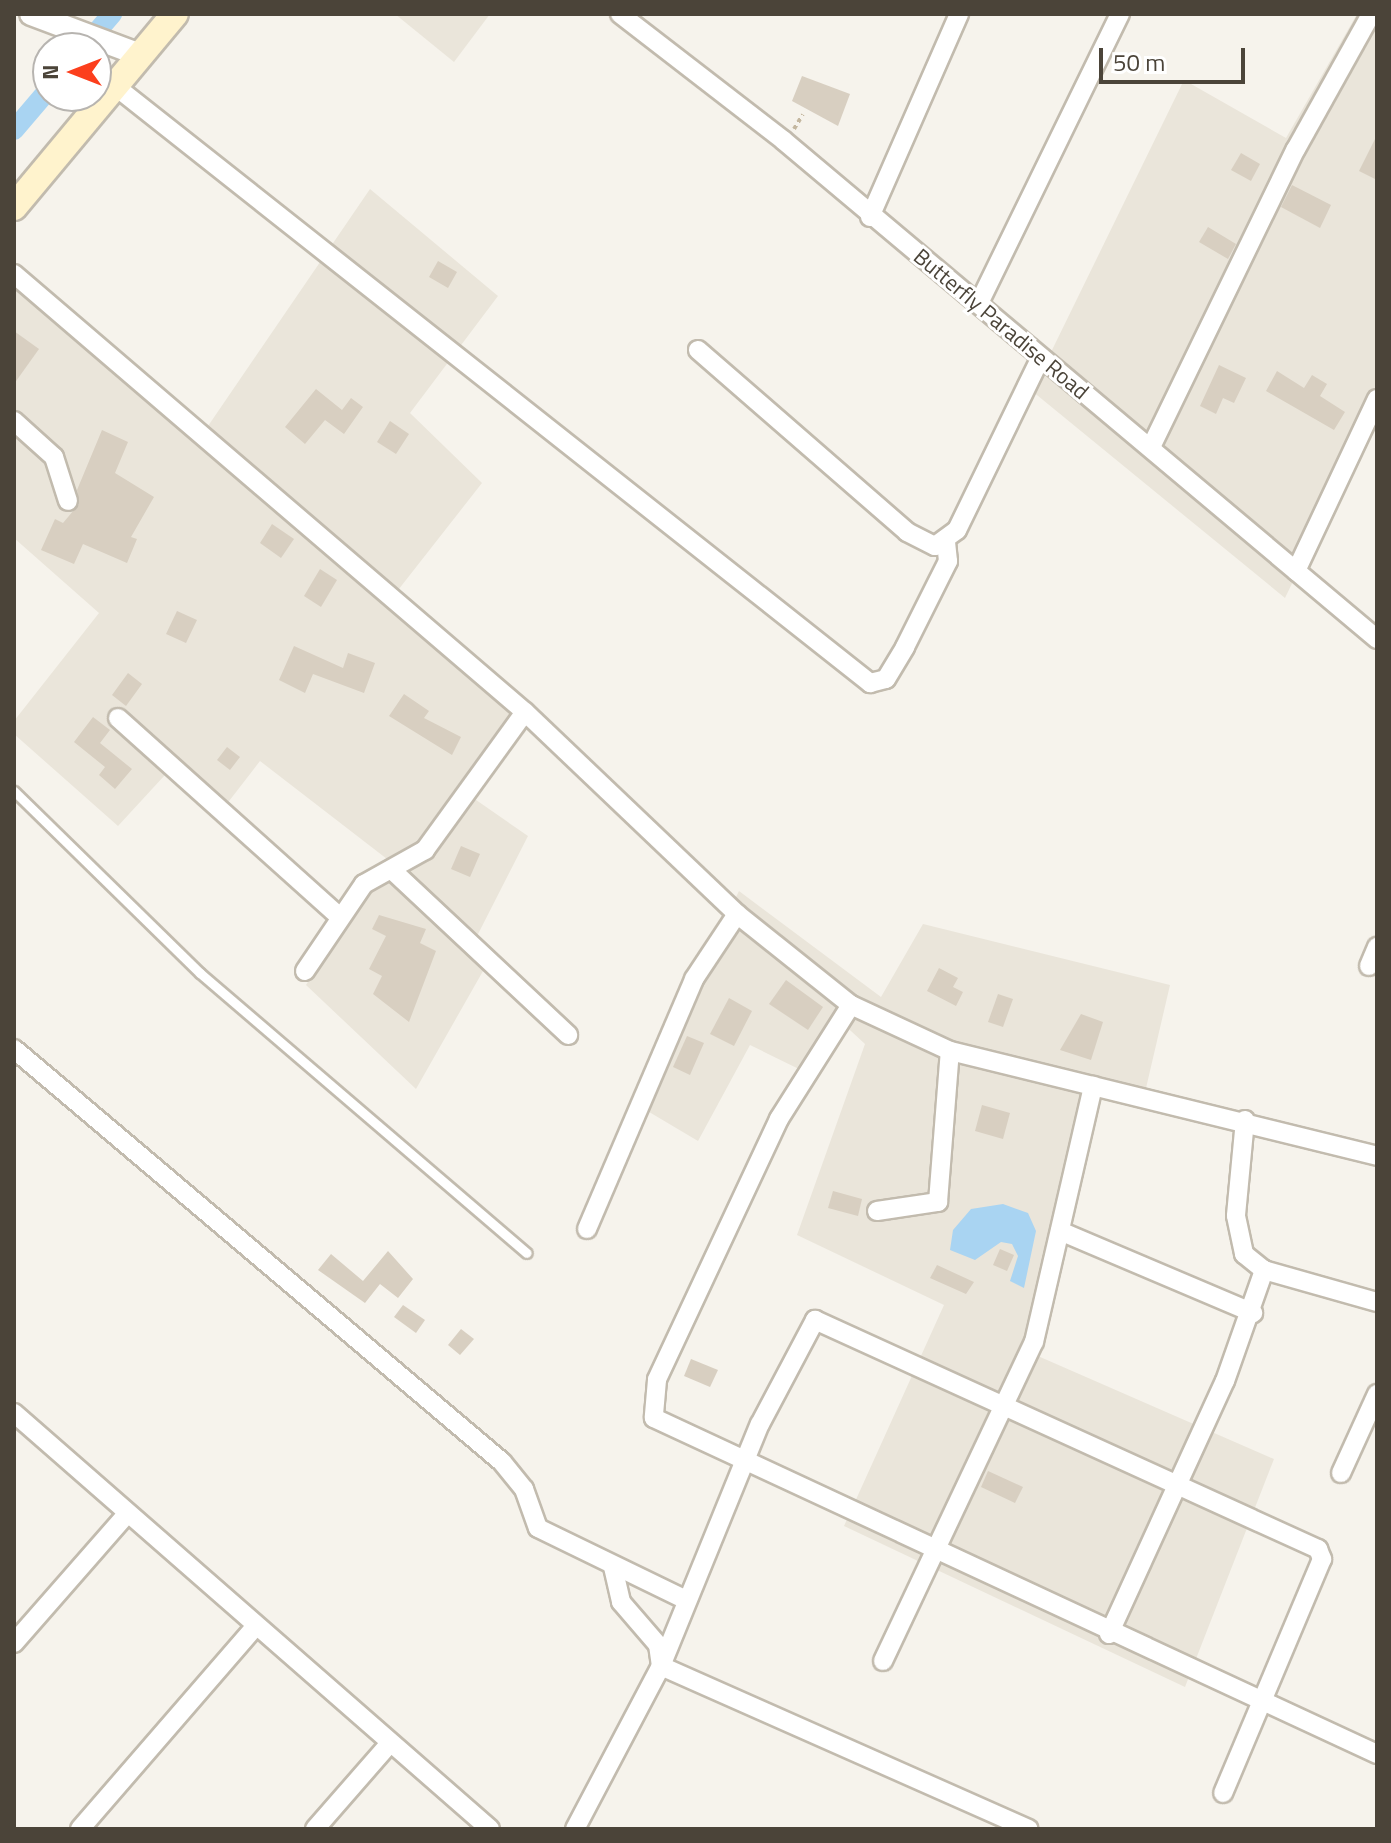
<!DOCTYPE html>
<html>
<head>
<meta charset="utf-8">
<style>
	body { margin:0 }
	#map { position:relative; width:1391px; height:1843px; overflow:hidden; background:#f6f3ec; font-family:"Titillium Web",sans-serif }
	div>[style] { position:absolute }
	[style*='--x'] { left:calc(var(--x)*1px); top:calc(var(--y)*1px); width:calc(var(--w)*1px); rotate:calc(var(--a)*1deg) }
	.residential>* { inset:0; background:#eae5da }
	.water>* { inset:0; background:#a9d4f2 }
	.canal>* { height:20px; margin:-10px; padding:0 10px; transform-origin:10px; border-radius:10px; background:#a9d4f2 }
	.building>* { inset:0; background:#d8cfc1 }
	.path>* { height:4px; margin-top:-2px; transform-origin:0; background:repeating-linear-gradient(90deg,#c4b79f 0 4px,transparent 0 8px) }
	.roads { filter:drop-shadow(2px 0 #c2bbae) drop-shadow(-2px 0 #c2bbae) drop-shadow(0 2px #c2bbae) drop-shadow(0 -2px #c2bbae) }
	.service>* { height:9px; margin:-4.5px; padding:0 4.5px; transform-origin:4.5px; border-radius:4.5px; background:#fff }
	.minor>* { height:18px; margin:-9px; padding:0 9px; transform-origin:9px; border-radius:9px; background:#fff }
	.tertiary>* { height:22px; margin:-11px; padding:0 11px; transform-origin:11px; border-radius:11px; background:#fff }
	.secondary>* { height:26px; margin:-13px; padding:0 13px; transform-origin:13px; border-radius:13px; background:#fff3cd }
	span { translate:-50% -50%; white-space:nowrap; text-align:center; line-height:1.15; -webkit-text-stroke:6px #fff; paint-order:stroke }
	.street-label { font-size:22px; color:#4b4439 }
	.frame { position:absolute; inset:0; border:16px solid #4b4439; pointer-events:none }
	.north { position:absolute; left:32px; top:32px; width:80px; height:80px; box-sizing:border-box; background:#fff; border:2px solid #b7b4b0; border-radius:50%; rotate:270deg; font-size:22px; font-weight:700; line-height:32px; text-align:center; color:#4b4439 }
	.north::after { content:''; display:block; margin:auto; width:28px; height:36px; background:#fc3f1d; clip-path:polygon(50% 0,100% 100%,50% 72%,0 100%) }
	.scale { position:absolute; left:1099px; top:48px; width:146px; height:36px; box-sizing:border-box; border:4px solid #4b4439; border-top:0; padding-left:10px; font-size:24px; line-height:28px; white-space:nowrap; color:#4b4439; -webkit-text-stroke:6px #fff; paint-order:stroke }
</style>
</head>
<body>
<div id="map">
	<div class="residential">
		<i style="clip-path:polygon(395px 14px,490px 14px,454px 62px)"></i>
		<i style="clip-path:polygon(1357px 14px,1377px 14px,1377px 407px,1285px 598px,1032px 391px,1184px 80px,1286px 138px)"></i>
		<i style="clip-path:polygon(370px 189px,498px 296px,410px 413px,482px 483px,395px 594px,524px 707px,466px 793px,528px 836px,475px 940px,491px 957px,416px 1089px,306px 985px,387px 859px,260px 761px,226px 805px,176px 763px,118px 826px,14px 734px,14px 721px,99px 613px,14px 538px,14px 263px,206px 429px)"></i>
		<i style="clip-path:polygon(739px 891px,881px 997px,923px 924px,1170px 985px,1143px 1101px,1098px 1092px,1031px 1353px,1274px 1459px,1185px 1687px,844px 1526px,944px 1305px,797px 1235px,865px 1044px,838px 1019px,805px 1072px,750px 1045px,698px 1141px,634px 1103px)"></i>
	</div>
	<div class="water">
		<i style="clip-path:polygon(1003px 1204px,1028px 1213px,1036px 1231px,1024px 1288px,1010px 1281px,1018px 1256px,1012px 1244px,1001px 1242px,975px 1260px,950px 1250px,953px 1230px,971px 1209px)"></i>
	</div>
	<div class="canal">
		<i style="--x:83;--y:48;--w:45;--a:-49.5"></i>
		<i style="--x:14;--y:130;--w:52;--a:-49.6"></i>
	</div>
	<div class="building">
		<i style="clip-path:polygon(802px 76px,850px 94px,838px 126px,792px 101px)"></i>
		<i style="clip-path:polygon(1377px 135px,1377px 180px,1359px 171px)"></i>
		<i style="clip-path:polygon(1241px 153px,1260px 164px,1251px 181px,1231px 170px)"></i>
		<i style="clip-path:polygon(1292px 185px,1331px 205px,1320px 228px,1281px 207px)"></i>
		<i style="clip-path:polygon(1208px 227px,1236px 244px,1228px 259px,1199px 242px)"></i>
		<i style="clip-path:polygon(438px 261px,457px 272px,448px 288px,429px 277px)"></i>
		<i style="clip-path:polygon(14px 331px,39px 349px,14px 384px)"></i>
		<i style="clip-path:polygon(1219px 365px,1246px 378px,1234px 403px,1223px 398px,1216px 414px,1200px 406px)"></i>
		<i style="clip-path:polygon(1277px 371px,1304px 388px,1312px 375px,1327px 384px,1320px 396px,1345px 412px,1334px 430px,1266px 391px)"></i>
		<i style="clip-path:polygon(316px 389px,342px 410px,351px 398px,363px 407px,344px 434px,325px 420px,305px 444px,285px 427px)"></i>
		<i style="clip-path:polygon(390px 421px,409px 434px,396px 454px,377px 442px)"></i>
		<i style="clip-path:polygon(102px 430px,128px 442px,115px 473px,154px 497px,131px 537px,137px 539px,127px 563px,83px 544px,74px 564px,41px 550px,55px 519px,63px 523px,79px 504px,77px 490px)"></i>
		<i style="clip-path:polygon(272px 524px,294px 539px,281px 558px,260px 543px)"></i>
		<i style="clip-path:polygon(320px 569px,337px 580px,321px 607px,304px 596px)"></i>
		<i style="clip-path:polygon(177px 611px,197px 620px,186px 643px,166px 634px)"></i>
		<i style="clip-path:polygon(294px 646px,343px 668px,348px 653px,375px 663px,364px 693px,313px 674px,305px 693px,279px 680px)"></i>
		<i style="clip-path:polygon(128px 673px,142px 684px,126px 706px,112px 695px)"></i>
		<i style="clip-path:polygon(404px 694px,429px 711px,424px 718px,461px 737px,452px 755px,389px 716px)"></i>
		<i style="clip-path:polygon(93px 717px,110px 730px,100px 743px,132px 769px,115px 789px,99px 775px,105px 767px,74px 742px)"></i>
		<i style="clip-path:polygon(227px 747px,240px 757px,230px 770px,217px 760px)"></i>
		<i style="clip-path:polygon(461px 846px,480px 854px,470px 877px,451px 869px)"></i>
		<i style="clip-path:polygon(379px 915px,426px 929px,420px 943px,436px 951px,409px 1022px,373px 994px,382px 976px,369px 969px,386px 936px,372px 929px)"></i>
		<i style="clip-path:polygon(939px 968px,958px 978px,953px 987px,963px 992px,956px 1006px,927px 991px)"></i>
		<i style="clip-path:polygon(786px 980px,823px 1007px,808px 1030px,769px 1004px)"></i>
		<i style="clip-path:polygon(998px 994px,1013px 999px,1003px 1027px,988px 1022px)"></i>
		<i style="clip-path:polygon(729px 998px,752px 1011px,734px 1046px,710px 1034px)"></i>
		<i style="clip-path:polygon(1081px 1014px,1103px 1022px,1091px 1060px,1060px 1050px)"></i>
		<i style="clip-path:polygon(687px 1036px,704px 1043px,690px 1075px,673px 1067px)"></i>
		<i style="clip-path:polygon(982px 1105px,1010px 1113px,1003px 1139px,975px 1131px)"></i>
		<i style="clip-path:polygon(833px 1191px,862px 1199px,858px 1216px,828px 1208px)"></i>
		<i style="clip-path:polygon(1000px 1249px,1014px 1255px,1007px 1271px,993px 1265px)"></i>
		<i style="clip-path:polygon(388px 1251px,413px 1279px,398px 1298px,380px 1284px,365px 1303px,318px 1270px,331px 1254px,363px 1281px)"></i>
		<i style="clip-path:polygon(937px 1265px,974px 1282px,966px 1294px,930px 1278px)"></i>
		<i style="clip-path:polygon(403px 1305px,425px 1320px,416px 1333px,394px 1317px)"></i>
		<i style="clip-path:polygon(461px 1329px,474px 1339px,460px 1355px,448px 1345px)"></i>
		<i style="clip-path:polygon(691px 1359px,718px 1370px,710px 1387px,684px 1376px)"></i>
		<i style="clip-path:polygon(988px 1471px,1023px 1487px,1015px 1503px,981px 1487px)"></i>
	</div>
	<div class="path">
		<i style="--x:794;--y:129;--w:17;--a:-59"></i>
	</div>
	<div class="roads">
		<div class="service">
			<i style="--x:14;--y:791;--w:260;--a:44.4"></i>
			<i style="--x:200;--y:973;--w:430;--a:40.6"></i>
		</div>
		<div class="minor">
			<i style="--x:620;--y:14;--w:206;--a:37.7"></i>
			<i style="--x:783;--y:140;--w:776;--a:40.03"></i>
			<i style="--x:115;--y:86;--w:963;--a:38.33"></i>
			<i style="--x:870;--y:683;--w:16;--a:-14"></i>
			<i style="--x:886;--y:679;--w:37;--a:-59"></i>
			<i style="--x:905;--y:647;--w:96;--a:-63.4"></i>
			<i style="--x:948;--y:561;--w:20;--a:-96"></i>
			<i style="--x:870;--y:217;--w:222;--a:-66.3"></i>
			<i style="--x:14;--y:274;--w:673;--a:40.6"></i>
			<i style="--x:525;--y:712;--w:293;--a:43.6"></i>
			<i style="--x:737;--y:914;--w:146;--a:38.6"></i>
			<i style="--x:851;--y:1005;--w:109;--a:24.9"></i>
			<i style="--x:950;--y:1051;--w:440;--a:13.8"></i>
			<i style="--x:979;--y:303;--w:322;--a:-64"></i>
			<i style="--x:698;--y:350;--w:277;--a:41"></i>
			<i style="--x:907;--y:532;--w:31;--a:27"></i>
			<i style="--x:935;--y:546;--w:27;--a:-36"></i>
			<i style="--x:957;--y:530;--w:190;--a:-64.1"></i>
			<i style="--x:14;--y:421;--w:54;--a:42"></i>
			<i style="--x:54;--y:457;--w:46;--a:72.3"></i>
			<i style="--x:1151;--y:447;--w:331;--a:-64.1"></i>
			<i style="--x:1296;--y:149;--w:154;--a:-60.9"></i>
			<i style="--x:1296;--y:571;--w:190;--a:-64.8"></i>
			<i style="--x:118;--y:718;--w:298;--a:41.9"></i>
			<i style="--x:393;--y:871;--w:240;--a:43.1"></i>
			<i style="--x:1369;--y:966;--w:21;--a:-67"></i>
			<i style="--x:305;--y:971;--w:105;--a:-55.9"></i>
			<i style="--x:364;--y:884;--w:70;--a:-29.1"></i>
			<i style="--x:425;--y:850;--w:170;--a:-54.1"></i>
			<i style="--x:851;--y:1005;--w:135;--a:122.3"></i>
			<i style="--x:779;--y:1119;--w:288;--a:115.1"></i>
			<i style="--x:657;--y:1380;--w:38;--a:95"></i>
			<i style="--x:654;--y:1418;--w:797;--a:24.93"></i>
			<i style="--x:14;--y:1049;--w:639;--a:40.24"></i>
			<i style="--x:502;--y:1462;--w:35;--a:51"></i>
			<i style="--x:524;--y:1489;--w:41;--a:70.3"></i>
			<i style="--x:538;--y:1528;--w:165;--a:25.9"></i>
			<i style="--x:1245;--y:1120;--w:96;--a:95.4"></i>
			<i style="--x:1236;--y:1216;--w:39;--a:78"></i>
			<i style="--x:1244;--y:1254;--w:26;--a:39"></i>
			<i style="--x:877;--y:1211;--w:62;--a:-8.4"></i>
			<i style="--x:938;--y:1202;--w:151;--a:-85.5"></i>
			<i style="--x:587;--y:1229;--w:272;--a:-66.8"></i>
			<i style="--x:694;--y:979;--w:78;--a:-56.5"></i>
			<i style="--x:1060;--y:1231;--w:210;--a:23"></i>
			<i style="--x:14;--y:1413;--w:632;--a:41.15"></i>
			<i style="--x:1341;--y:1473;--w:87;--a:-65.5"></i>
			<i style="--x:613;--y:1567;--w:36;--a:77"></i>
			<i style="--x:621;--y:1602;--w:57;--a:49.3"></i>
			<i style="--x:658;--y:1645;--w:21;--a:82"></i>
			<i style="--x:661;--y:1666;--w:402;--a:23.9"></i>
			<i style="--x:1109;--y:1634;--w:278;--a:-65.4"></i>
			<i style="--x:1225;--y:1381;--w:118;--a:-70.6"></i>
			<i style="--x:1264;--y:1270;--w:117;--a:15.8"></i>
			<i style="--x:14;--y:1643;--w:170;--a:-48.8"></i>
			<i style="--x:883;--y:1661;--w:353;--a:-64.7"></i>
			<i style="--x:1034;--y:1342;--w:263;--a:-77"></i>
			<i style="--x:80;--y:1829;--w:269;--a:-49.1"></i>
			<i style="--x:315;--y:1829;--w:114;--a:-48.9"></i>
			<i style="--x:575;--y:1829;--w:184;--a:-62.2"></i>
			<i style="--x:661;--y:1666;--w:261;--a:-67.8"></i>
			<i style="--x:760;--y:1424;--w:118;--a:-62.1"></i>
			<i style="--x:815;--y:1320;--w:553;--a:24.48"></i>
			<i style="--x:1318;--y:1549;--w:11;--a:68"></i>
			<i style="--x:1322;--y:1559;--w:254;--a:112.9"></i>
		</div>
		<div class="tertiary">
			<i style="--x:31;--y:14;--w:116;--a:20.6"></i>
		</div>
		<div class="secondary">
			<i style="--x:14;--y:207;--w:251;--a:-50.2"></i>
		</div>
	</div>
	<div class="street-label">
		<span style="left:1001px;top:324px;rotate:40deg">Butterfly Paradise Road</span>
	</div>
	<div class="frame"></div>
	<div class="north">N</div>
	<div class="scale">50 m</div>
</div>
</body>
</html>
